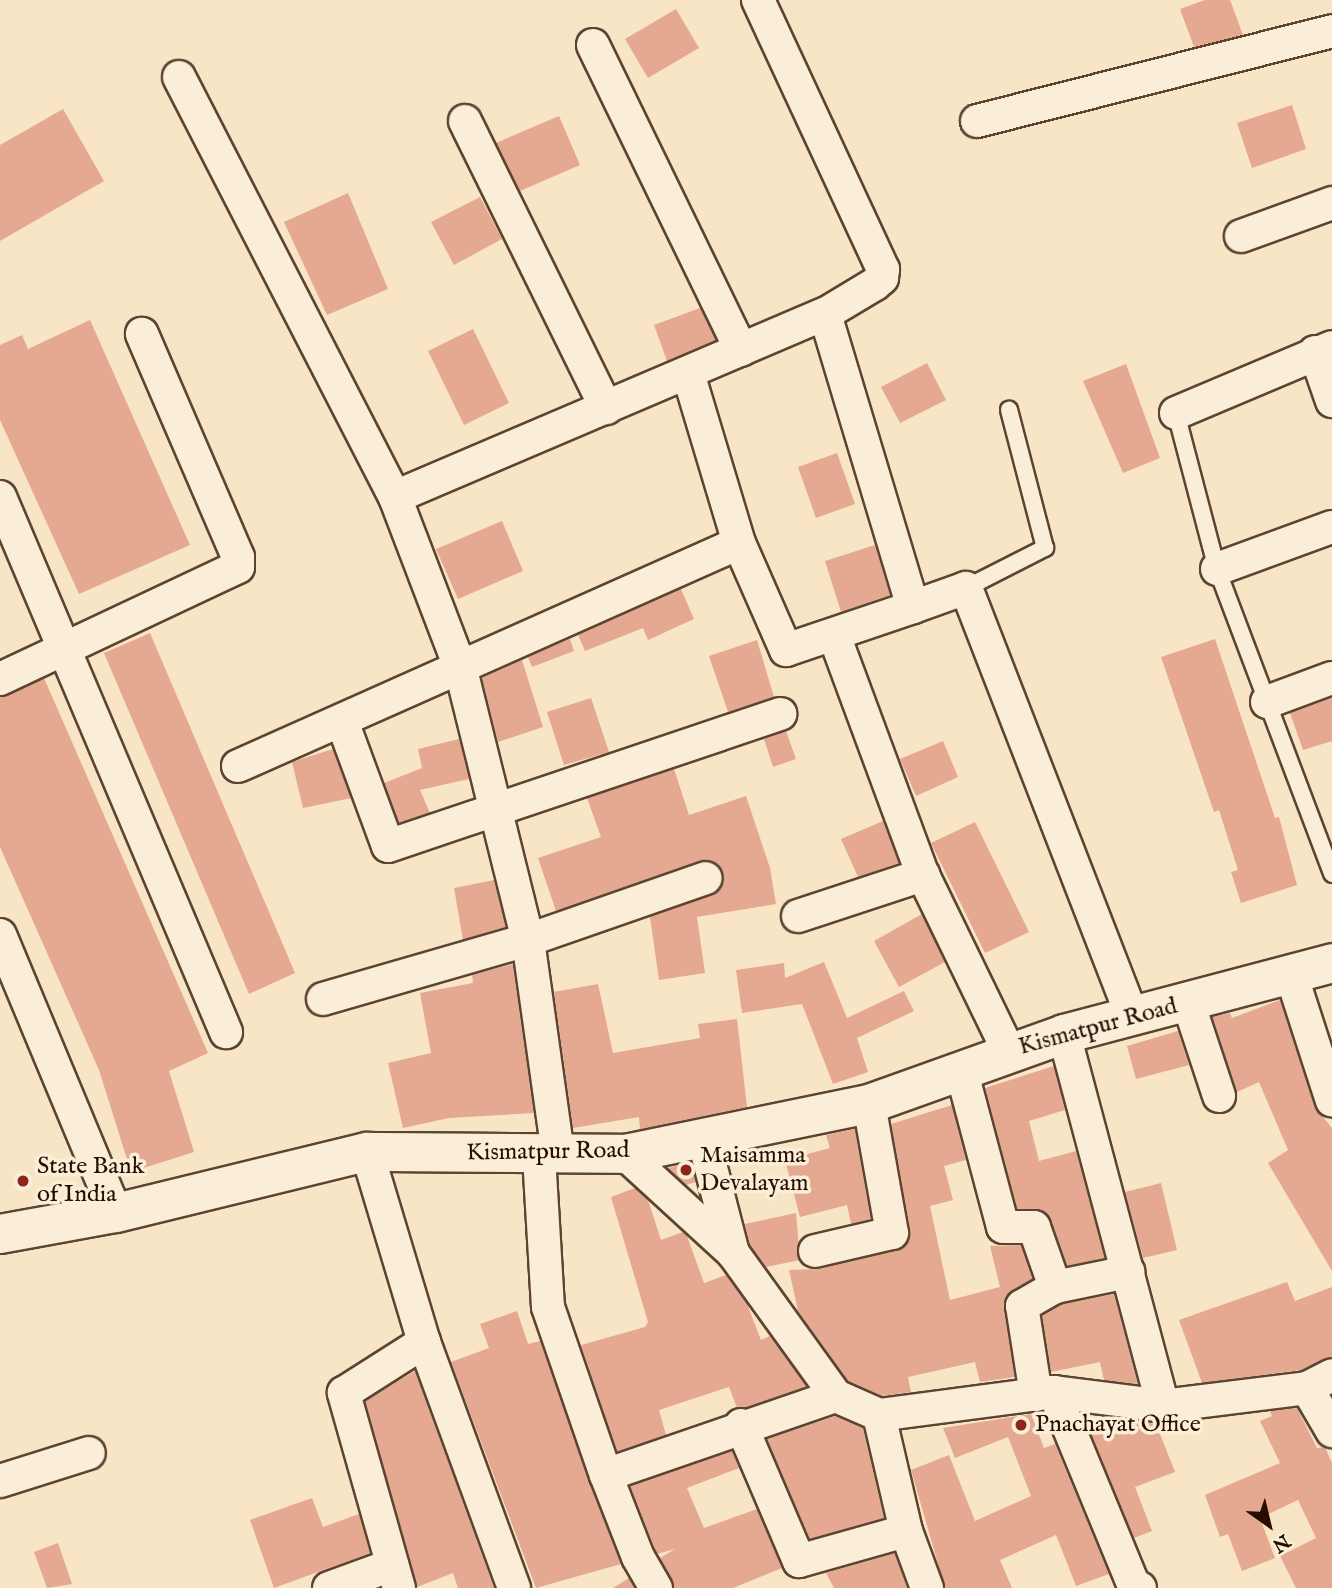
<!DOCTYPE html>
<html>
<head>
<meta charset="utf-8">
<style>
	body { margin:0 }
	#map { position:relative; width:1332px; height:1588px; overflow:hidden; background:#f8e5c5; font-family:"IM FELL English",serif }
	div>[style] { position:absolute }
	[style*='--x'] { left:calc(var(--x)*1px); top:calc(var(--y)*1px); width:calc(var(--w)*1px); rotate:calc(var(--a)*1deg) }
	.building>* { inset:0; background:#e5a890 }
	.roads { filter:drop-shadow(2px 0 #5c4431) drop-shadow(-2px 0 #5c4431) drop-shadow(0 2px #5c4431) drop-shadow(0 -2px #5c4431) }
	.lane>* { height:16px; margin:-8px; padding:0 8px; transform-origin:8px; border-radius:8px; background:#faeed9 }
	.street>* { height:32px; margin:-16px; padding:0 16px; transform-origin:16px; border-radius:16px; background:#faeed9 }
	.secondary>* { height:38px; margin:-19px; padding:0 19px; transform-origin:19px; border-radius:19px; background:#faeed9 }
	.dots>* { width:19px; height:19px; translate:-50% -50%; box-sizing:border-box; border:4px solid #faeed9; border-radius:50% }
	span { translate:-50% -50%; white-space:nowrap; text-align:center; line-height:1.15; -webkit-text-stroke:7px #faeed9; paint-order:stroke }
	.street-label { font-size:24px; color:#280e00 }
	.poi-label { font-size:24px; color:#280e00 }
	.left { translate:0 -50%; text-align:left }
	.north { position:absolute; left:1234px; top:1490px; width:70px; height:70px; -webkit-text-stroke:5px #faeed9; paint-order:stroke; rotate:146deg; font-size:19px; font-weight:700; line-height:28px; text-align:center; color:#280e00 }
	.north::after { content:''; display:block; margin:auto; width:24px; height:32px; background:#280e00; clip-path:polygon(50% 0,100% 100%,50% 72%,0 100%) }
</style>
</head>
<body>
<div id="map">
	<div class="building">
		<i style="clip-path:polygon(1205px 0,1230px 0,1243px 35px,1194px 47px,1180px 9px)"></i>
		<i style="clip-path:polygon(676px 9px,699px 48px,648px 78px,625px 39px)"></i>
		<i style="clip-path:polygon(1292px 105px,1306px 149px,1252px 168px,1237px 123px)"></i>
		<i style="clip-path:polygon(63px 109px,104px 181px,0 241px,0 145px)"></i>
		<i style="clip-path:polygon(559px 116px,580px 165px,520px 191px,496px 143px)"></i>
		<i style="clip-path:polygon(348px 193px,388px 289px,327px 315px,284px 222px)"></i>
		<i style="clip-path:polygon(480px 197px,502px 239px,454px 265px,431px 222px)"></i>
		<i style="clip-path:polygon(700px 308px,716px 340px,667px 361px,654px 325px)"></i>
		<i style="clip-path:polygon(90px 320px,190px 545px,79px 594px,0 420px,0 345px,22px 335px,28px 349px)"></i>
		<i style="clip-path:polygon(473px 329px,509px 403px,464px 425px,428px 351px)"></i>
		<i style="clip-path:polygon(927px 363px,946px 400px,900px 423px,881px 387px)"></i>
		<i style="clip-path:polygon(1126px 364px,1160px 458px,1123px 473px,1083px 381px)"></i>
		<i style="clip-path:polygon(837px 453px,855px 504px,816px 518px,798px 467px)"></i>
		<i style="clip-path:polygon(502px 521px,523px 571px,458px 599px,436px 549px)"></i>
		<i style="clip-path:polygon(875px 545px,890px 595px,841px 612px,825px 561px)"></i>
		<i style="clip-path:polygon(681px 589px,694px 619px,648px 640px,643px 628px,585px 651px,578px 635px)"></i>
		<i style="clip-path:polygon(150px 633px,295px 973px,249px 994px,104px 653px)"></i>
		<i style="clip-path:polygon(570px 639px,574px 651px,532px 667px,528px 657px)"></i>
		<i style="clip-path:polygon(1215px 639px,1275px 818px,1279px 817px,1297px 885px,1241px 903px,1231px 872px,1238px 870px,1219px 810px,1214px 812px,1161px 657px)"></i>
		<i style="clip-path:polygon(757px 640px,774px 697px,728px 712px,709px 656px)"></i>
		<i style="clip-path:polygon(522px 660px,543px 727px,498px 742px,482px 678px)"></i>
		<i style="clip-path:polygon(44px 678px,208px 1053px,169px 1071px,194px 1152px,131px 1172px,99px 1070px,0 847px,0 697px)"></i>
		<i style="clip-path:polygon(591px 698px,609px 752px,564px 765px,547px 712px)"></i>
		<i style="clip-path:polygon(1332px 698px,1332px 741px,1303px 750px,1290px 713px)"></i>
		<i style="clip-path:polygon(786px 731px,796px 759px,773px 767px,764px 739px)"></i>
		<i style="clip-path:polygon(459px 739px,469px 779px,420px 790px,430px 813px,399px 823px,384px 783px,422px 768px,418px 749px)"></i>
		<i style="clip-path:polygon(943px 741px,958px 777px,916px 796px,900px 759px)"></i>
		<i style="clip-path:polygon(333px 749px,351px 798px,303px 808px,292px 762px)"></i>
		<i style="clip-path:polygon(674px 769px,689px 815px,746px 796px,770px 868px,776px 904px,697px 917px,705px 973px,659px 980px,650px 917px,719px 890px,724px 881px,718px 865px,700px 861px,556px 911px,538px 858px,601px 837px,587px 798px)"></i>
		<i style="clip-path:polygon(883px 821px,899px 863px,858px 877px,841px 839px)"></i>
		<i style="clip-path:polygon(975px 822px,1029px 932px,985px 953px,931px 843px)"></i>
		<i style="clip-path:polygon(494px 880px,506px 927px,463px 940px,454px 888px)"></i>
		<i style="clip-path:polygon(922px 914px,945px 962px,899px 987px,874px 941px)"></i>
		<i style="clip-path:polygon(824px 962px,847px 1018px,904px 991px,914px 1011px,857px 1038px,868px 1072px,833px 1084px,802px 1004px,742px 1013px,736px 970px,784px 963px,785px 978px)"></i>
		<i style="clip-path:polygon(513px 964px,534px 1113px,449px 1118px,403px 1128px,388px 1063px,431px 1053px,420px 993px,473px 983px,472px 975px)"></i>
		<i style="clip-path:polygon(598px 984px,613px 1053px,700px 1038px,698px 1024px,737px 1019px,747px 1107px,640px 1129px,639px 1117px,573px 1128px,554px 992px)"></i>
		<i style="clip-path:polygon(1280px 1000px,1315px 1107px,1332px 1128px,1332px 1271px,1268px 1163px,1288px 1150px,1259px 1082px,1237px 1092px,1212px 1017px,1230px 1013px,1232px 1018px)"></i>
		<i style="clip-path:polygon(1178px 1031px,1189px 1065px,1136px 1079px,1127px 1046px)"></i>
		<i style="clip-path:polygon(1054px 1066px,1065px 1110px,1029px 1121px,1039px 1161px,1076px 1151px,1105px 1258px,1067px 1266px,1045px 1213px,1017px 1209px,985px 1088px)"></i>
		<i style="clip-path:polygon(952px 1105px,966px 1160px,944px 1166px,953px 1200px,930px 1206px,950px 1300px,1000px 1287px,990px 1246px,1021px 1245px,1033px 1279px,1012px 1291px,1004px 1308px,1015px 1377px,980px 1382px,975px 1362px,908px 1377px,911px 1392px,882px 1396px,848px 1381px,798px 1311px,789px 1270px,819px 1269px,905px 1246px,910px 1230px,891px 1124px)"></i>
		<i style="clip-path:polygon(855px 1129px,871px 1219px,851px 1224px,847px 1205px,800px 1217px,785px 1160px,830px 1148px,826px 1135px)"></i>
		<i style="clip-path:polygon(691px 1163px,696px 1182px,686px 1185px,667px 1168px)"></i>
		<i style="clip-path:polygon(1161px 1183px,1177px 1250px,1143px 1258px,1125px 1192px)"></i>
		<i style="clip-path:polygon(635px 1188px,648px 1200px,661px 1240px,683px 1232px,687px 1236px,704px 1283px,726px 1275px,747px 1304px,761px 1340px,770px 1336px,807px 1387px,746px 1408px,737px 1408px,729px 1387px,659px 1410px,666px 1435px,617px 1452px,581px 1345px,645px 1327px,648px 1322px,611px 1197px)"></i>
		<i style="clip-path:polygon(796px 1213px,800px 1260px,766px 1267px,750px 1245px,745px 1224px)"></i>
		<i style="clip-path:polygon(1287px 1282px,1295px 1301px,1332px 1287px,1332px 1357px,1301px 1370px,1202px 1383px,1179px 1320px)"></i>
		<i style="clip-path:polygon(1114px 1294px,1138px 1384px,1104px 1380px,1100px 1362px,1051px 1372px,1042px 1316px,1062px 1304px)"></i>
		<i style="clip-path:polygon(517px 1311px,528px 1344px,540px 1341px,621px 1564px,536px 1588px,451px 1362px,489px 1348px,480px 1324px)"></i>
		<i style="clip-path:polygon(415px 1371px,494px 1588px,458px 1588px,453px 1573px,417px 1587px,365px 1401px)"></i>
		<i style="clip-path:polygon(1297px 1408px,1317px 1448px,1325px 1447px,1332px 1463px,1332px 1588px,1296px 1588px,1280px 1556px,1316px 1538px,1298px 1500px,1260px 1518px,1275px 1558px,1242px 1571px,1228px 1534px,1220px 1537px,1205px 1495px,1280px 1463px,1260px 1421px,1272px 1416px,1270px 1411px)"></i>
		<i style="clip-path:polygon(1031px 1414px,1044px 1448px,1055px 1444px,1109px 1574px,1076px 1586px,1056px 1535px,1000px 1560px,1012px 1588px,945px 1588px,911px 1470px,949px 1455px,975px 1521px,1031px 1496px,1008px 1437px,955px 1458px,943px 1428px)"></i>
		<i style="clip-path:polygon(835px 1416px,863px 1428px,884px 1518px,810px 1539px,767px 1439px)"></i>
		<i style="clip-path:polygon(1113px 1418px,1156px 1424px,1175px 1472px,1135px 1487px,1152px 1531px,1134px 1538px,1090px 1431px)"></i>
		<i style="clip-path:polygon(732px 1451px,739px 1468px,687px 1488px,704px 1528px,757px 1509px,782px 1568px,733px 1588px,674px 1588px,660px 1558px,675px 1549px,657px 1554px,630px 1486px)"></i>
		<i style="clip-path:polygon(312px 1498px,323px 1527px,359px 1514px,370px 1553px,274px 1588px,250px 1520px)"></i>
		<i style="clip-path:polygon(58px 1543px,72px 1584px,47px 1588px,34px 1552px)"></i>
		<i style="clip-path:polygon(895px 1553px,907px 1588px,834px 1588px,826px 1573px)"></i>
		<i style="clip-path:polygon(629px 1578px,635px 1588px,613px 1588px)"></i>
	</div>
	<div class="roads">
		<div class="lane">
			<i style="--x:1176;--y:413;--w:161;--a:75.3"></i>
			<i style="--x:1217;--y:569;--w:326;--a:69.3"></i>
			<i style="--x:966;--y:588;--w:89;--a:-26.9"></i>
			<i style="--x:1045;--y:548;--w:143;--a:-104.6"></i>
		</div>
		<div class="street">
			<i style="--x:758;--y:0;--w:297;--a:65.1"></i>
			<i style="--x:883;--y:269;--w:9;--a:96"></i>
			<i style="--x:882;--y:278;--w:9;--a:139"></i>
			<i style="--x:875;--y:284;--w:58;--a:149"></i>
			<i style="--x:593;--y:45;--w:339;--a:64.1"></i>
			<i style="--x:179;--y:77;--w:472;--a:62.8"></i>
			<i style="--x:395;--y:497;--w:185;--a:69.1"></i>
			<i style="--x:461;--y:670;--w:278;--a:76.1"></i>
			<i style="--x:528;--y:940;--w:216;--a:82"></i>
			<i style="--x:465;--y:121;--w:320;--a:63.8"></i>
			<i style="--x:977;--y:121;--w:366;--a:-14.2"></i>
			<i style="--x:1241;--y:236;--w:97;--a:-19.9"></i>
			<i style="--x:1315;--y:352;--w:52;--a:70.9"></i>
			<i style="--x:688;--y:373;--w:177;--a:73.3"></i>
			<i style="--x:739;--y:543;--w:117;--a:66.3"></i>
			<i style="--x:786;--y:650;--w:134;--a:-18.7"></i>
			<i style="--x:1176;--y:413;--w:169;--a:-22.9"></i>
			<i style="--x:0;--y:497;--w:581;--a:67.1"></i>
			<i style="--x:395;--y:497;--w:467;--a:-23.1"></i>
			<i style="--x:825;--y:314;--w:306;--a:73.3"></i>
			<i style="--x:913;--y:607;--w:56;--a:-19.7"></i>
			<i style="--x:966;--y:588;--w:461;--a:68.8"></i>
			<i style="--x:1217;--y:569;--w:122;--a:-20.1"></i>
			<i style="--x:834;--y:635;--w:256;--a:69.7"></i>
			<i style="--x:923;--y:875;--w:197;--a:64.1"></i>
			<i style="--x:0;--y:679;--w:263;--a:-25.2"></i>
			<i style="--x:238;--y:567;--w:10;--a:-90"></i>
			<i style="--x:238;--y:557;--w:243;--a:-113.3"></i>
			<i style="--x:1267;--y:702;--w:69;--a:-20.3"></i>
			<i style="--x:342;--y:721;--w:133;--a:69.8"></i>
			<i style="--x:388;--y:846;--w:414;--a:-18.6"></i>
			<i style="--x:238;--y:766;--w:548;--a:-23.99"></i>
			<i style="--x:798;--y:916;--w:132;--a:-18.2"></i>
			<i style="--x:0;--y:935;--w:301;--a:67.4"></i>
			<i style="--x:1291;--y:974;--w:133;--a:72.1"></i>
			<i style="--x:323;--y:999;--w:213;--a:-16.1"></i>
			<i style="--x:528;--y:940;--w:188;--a:-19.2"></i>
			<i style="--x:1188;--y:1002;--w:99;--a:71.7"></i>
			<i style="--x:1064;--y:1034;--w:385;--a:75.1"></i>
			<i style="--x:961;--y:1069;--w:163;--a:75.1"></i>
			<i style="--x:1003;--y:1227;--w:31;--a:0"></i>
			<i style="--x:1034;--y:1227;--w:64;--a:70.7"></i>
			<i style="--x:703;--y:1137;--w:120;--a:75.5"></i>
			<i style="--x:367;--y:1152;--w:198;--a:73.3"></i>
			<i style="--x:424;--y:1342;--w:262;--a:69.9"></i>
			<i style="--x:625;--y:1154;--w:147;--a:42.5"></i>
			<i style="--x:733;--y:1253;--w:176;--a:54.2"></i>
			<i style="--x:539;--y:1156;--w:151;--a:86.6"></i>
			<i style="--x:548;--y:1307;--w:178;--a:71"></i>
			<i style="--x:606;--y:1475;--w:88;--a:68.7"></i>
			<i style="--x:638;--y:1557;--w:36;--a:60"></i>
			<i style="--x:815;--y:1251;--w:79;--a:-13.2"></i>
			<i style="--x:892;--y:1233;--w:131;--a:-100.1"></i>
			<i style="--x:1307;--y:1388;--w:50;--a:59.8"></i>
			<i style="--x:1054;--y:1392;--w:208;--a:67.6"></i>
			<i style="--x:1133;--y:1584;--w:8;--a:30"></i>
			<i style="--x:1036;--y:1395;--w:90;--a:-98.9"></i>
			<i style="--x:1022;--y:1306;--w:38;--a:-30"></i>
			<i style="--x:1055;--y:1287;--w:75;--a:-11.6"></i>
			<i style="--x:879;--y:1415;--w:119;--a:76.9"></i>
			<i style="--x:906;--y:1531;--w:61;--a:69.8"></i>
			<i style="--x:741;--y:1425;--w:148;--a:66.9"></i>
			<i style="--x:799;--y:1561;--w:111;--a:-15.7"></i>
			<i style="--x:606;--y:1475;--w:243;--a:-19"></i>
			<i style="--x:836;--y:1396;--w:47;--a:23.8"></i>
			<i style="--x:879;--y:1415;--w:177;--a:-7.5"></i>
			<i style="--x:1054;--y:1392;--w:110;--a:7.3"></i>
			<i style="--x:1163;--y:1406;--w:145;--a:-7.1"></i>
			<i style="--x:1307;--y:1388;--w:28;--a:-27"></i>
			<i style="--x:0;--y:1481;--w:93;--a:-17.5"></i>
			<i style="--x:329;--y:1588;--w:67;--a:-20.1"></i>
			<i style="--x:399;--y:1588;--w:203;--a:-105.8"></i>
			<i style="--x:344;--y:1393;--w:95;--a:-32.5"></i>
		</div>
		<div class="secondary">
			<i style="--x:0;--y:1234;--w:118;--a:-10.3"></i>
			<i style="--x:116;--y:1213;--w:258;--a:-13.7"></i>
			<i style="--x:367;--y:1152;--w:258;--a:0.4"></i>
			<i style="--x:625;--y:1154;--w:249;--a:-11.6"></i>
			<i style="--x:869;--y:1104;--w:207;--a:-19.7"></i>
			<i style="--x:1064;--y:1034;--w:277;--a:-14.8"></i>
		</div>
	</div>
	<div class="dots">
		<i style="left:686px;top:1170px;background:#8f2418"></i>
		<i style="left:23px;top:1181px;background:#8f2418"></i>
		<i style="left:1021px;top:1425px;background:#8f2418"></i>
	</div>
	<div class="street-label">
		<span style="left:1098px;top:1027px;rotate:-15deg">Kismatpur Road</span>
		<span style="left:548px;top:1152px;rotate:-1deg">Kismatpur Road</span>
	</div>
	<div class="poi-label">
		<span class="left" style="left:700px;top:1170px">Maisamma<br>Devalayam</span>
		<span class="left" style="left:37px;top:1181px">State Bank<br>of India</span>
		<span class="left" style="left:1035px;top:1425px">Pnachayat Office</span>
	</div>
	<div class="north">N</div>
</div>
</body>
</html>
